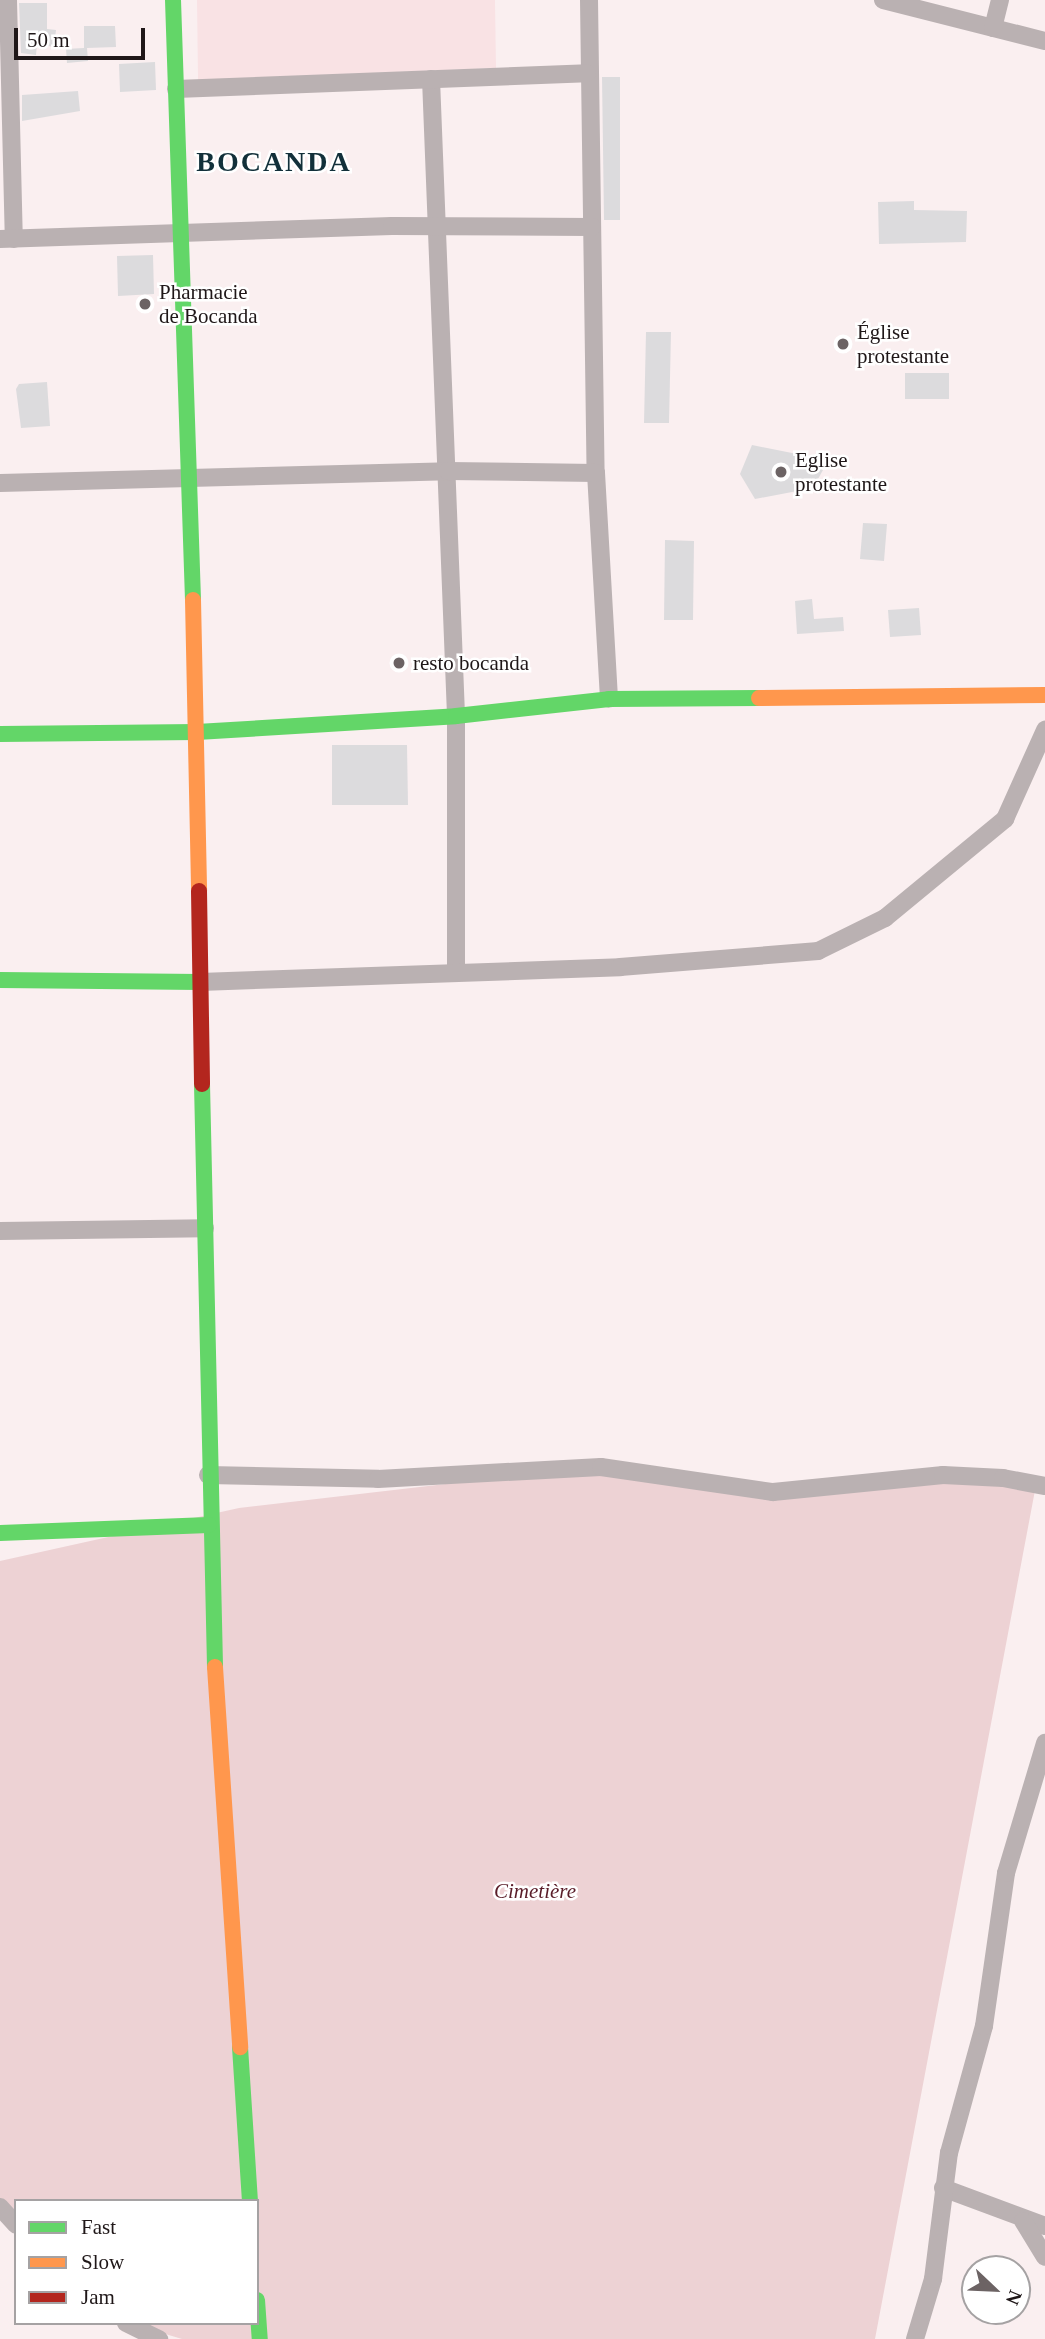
<!DOCTYPE html>
<html>
<head>
<meta charset="utf-8">
<style>
	body { margin:0 }
	#map { position:relative; width:1045px; height:2339px; overflow:hidden; background:#faeff0; font-family:Georgia,serif }
	div>[style] { position:absolute }
	[style*='--x'] { left:calc(var(--x)*1px); top:calc(var(--y)*1px); width:calc(var(--w)*1px); rotate:calc(var(--a)*1deg) }
	.built>* { inset:0; background:#f9e2e4 }
	.green>* { inset:0; background:#edd2d4 }
	.building>* { inset:0; background:#dcdbdd }
	.street>* { height:18px; margin:-9px; padding:0 9px; transform-origin:9px; border-radius:9px; background:#bab1b2 }
	.fast>* { height:16px; margin:-8px; padding:0 8px; transform-origin:8px; border-radius:8px; background:#63d668 }
	.slow>* { height:16px; margin:-8px; padding:0 8px; transform-origin:8px; border-radius:8px; background:#ff974d }
	.jam>* { height:16px; margin:-8px; padding:0 8px; transform-origin:8px; border-radius:8px; background:#b3261e }
	.dots>* { width:19px; height:19px; translate:-50% -50%; box-sizing:border-box; border:4px solid #fff; border-radius:50% }
	span { translate:-50% -50%; white-space:nowrap; text-align:center; line-height:1.15; -webkit-text-stroke:5px #fff; paint-order:stroke }
	.poi-label { font-size:21px; color:#1f1718 }
	.left { translate:0 -50%; text-align:left }
	.park-label { font-size:21px; color:#5a1d29; font-style:italic }
	.district-label { font-size:28px; color:#12303a; font-weight:700; letter-spacing:2px }
	.legend { position:absolute; left:14px; top:2199px; width:245px; height:126px; box-sizing:border-box; background:#fff; border:2px solid #a5a2a3; margin:0; padding:9px 12px; list-style:none; font-size:21px; color:#1f1718 }
	.legend li { display:flex; align-items:center; gap:14px; height:35px }
	.legend b { width:35px; border:2px solid #a5a2a3 }
	.north { position:absolute; left:961px; top:2255px; width:70px; height:70px; box-sizing:border-box; background:#fff; border:2px solid #a5a2a3; border-radius:50%; rotate:113deg; font-size:19px; font-weight:700; line-height:28px; text-align:center; color:#1f1718 }
	.north::after { content:''; display:block; margin:auto; width:24px; height:32px; background:#6c6364; clip-path:polygon(50% 0,100% 100%,50% 72%,0 100%) }
	.scale { position:absolute; left:14px; top:28px; width:131px; height:32px; box-sizing:border-box; border:4px solid #1f1718; border-top:0; padding-left:9px; font-size:21px; line-height:24px; white-space:nowrap; color:#1f1718; -webkit-text-stroke:5px #fff; paint-order:stroke }
</style>
</head>
<body>
<div id="map">
	<div class="built">
		<i style="clip-path:polygon(197px 0,495px 0,496px 68px,198px 80px)"></i>
	</div>
	<div class="green">
		<i style="clip-path:polygon(610px 1465px,759px 1496px,891px 1478px,1036px 1485px,875px 2339px,182px 2339px,129px 2323px,257px 2323px,257px 2201px,16px 2201px,16px 2220px,0 2204px,0 1561px,239px 1508px)"></i>
	</div>
	<div class="building">
		<i style="clip-path:polygon(19px 3px,47px 3px,47px 29px,56px 30px,54px 47px,37px 44px,36px 55px,21px 53px)"></i>
		<i style="clip-path:polygon(84px 26px,115px 26px,116px 47px,87px 48px,88px 61px,67px 63px,66px 49px,84px 48px)"></i>
		<i style="clip-path:polygon(155px 62px,156px 90px,120px 92px,119px 64px)"></i>
		<i style="clip-path:polygon(602px 77px,620px 77px,620px 220px,604px 220px)"></i>
		<i style="clip-path:polygon(78px 91px,80px 111px,22px 121px,22px 95px)"></i>
		<i style="clip-path:polygon(914px 201px,914px 210px,967px 211px,966px 242px,879px 244px,878px 202px)"></i>
		<i style="clip-path:polygon(153px 255px,154px 294px,118px 296px,117px 256px)"></i>
		<i style="clip-path:polygon(646px 332px,671px 332px,669px 423px,644px 423px)"></i>
		<i style="clip-path:polygon(905px 373px,949px 373px,949px 399px,905px 399px)"></i>
		<i style="clip-path:polygon(47px 382px,50px 426px,21px 428px,16px 389px,19px 384px)"></i>
		<i style="clip-path:polygon(752px 445px,812px 457px,823px 470px,813px 488px,755px 499px,740px 474px)"></i>
		<i style="clip-path:polygon(863px 523px,887px 524px,884px 561px,860px 559px)"></i>
		<i style="clip-path:polygon(665px 540px,694px 541px,693px 620px,664px 620px)"></i>
		<i style="clip-path:polygon(812px 599px,814px 619px,843px 617px,844px 631px,797px 634px,795px 601px)"></i>
		<i style="clip-path:polygon(919px 608px,921px 635px,890px 637px,888px 610px)"></i>
		<i style="clip-path:polygon(332px 745px,407px 745px,408px 805px,332px 805px)"></i>
	</div>
	<div class="street">
		<i style="--x:8;--y:0;--w:239;--a:88.6"></i>
		<i style="--x:589;--y:0;--w:473;--a:89.2"></i>
		<i style="--x:596;--y:473;--w:226;--a:86.7"></i>
		<i style="--x:883;--y:0;--w:167;--a:14.2"></i>
		<i style="--x:993;--y:28;--w:29;--a:-76"></i>
		<i style="--x:431;--y:79;--w:637;--a:87.75"></i>
		<i style="--x:456;--y:716;--w:255;--a:90"></i>
		<i style="--x:176;--y:89;--w:411;--a:-2.2"></i>
		<i style="--x:0;--y:239;--w:392;--a:-1.9"></i>
		<i style="--x:392;--y:226;--w:200;--a:0.3"></i>
		<i style="--x:0;--y:483;--w:448;--a:-1.5"></i>
		<i style="--x:448;--y:471;--w:148;--a:0.8"></i>
		<i style="--x:200;--y:982;--w:420;--a:-2"></i>
		<i style="--x:620;--y:967;--w:199;--a:-4.6"></i>
		<i style="--x:818;--y:951;--w:75;--a:-26.2"></i>
		<i style="--x:885;--y:918;--w:156;--a:-39.5"></i>
		<i style="--x:1005;--y:819;--w:98;--a:-65.8"></i>
		<i style="--x:0;--y:1231;--w:205;--a:-0.8"></i>
		<i style="--x:208;--y:1475;--w:170;--a:1.3"></i>
		<i style="--x:378;--y:1479;--w:223;--a:-3.1"></i>
		<i style="--x:601;--y:1467;--w:174;--a:8.3"></i>
		<i style="--x:773;--y:1492;--w:171;--a:-5.7"></i>
		<i style="--x:943;--y:1475;--w:60;--a:2.9"></i>
		<i style="--x:1003;--y:1478;--w:43;--a:10.8"></i>
		<i style="--x:943;--y:2188;--w:109;--a:20.4"></i>
		<i style="--x:0;--y:2207;--w:24;--a:48"></i>
		<i style="--x:1023;--y:2221;--w:42;--a:58.6"></i>
		<i style="--x:126;--y:2323;--w:37;--a:26"></i>
		<i style="--x:915;--y:2339;--w:63;--a:-73.3"></i>
		<i style="--x:933;--y:2279;--w:127;--a:-82.8"></i>
		<i style="--x:949;--y:2153;--w:132;--a:-74.6"></i>
		<i style="--x:984;--y:2026;--w:155;--a:-81.8"></i>
		<i style="--x:1006;--y:1873;--w:136;--a:-73.3"></i>
	</div>
	<div class="fast">
		<i style="--x:173;--y:0;--w:600;--a:88.09"></i>
		<i style="--x:0;--y:734;--w:197;--a:-0.6"></i>
		<i style="--x:197;--y:732;--w:259;--a:-3.5"></i>
		<i style="--x:456;--y:716;--w:154;--a:-6.3"></i>
		<i style="--x:609;--y:699;--w:150;--a:-0.4"></i>
		<i style="--x:0;--y:980;--w:200;--a:0.6"></i>
		<i style="--x:202;--y:1084;--w:583;--a:88.72"></i>
		<i style="--x:0;--y:1533;--w:209;--a:-2.2"></i>
		<i style="--x:240;--y:2047;--w:154;--a:86.3"></i>
		<i style="--x:257;--y:2300;--w:39;--a:86"></i>
	</div>
	<div class="slow">
		<i style="--x:193;--y:600;--w:291;--a:88.8"></i>
		<i style="--x:759;--y:698;--w:286;--a:-0.6"></i>
		<i style="--x:215;--y:1667;--w:381;--a:86.2"></i>
	</div>
	<div class="jam">
		<i style="--x:199;--y:891;--w:193;--a:89.1"></i>
	</div>
	<div class="dots">
		<i style="left:145px;top:304px;background:#6c6364"></i>
		<i style="left:843px;top:344px;background:#6c6364"></i>
		<i style="left:781px;top:472px;background:#6c6364"></i>
		<i style="left:399px;top:663px;background:#6c6364"></i>
	</div>
	<div class="poi-label">
		<span class="left" style="left:159px;top:304px">Pharmacie<br>de Bocanda</span>
		<span class="left" style="left:857px;top:344px">Église<br>protestante</span>
		<span class="left" style="left:795px;top:472px">Eglise<br>protestante</span>
		<span class="left" style="left:413px;top:663px">resto bocanda</span>
	</div>
	<div class="park-label">
		<span style="left:535px;top:1891px">Cimetière</span>
	</div>
	<div class="district-label">
		<span style="left:274px;top:162px">BOCANDA</span>
	</div>
	<ul class="legend">
	<li><b style="height:9px;background:#63d668"></b>Fast</li>
	<li><b style="height:9px;background:#ff974d"></b>Slow</li>
	<li><b style="height:9px;background:#b3261e"></b>Jam</li>
	</ul>
	<div class="north">N</div>
	<div class="scale">50 m</div>
</div>
</body>
</html>
